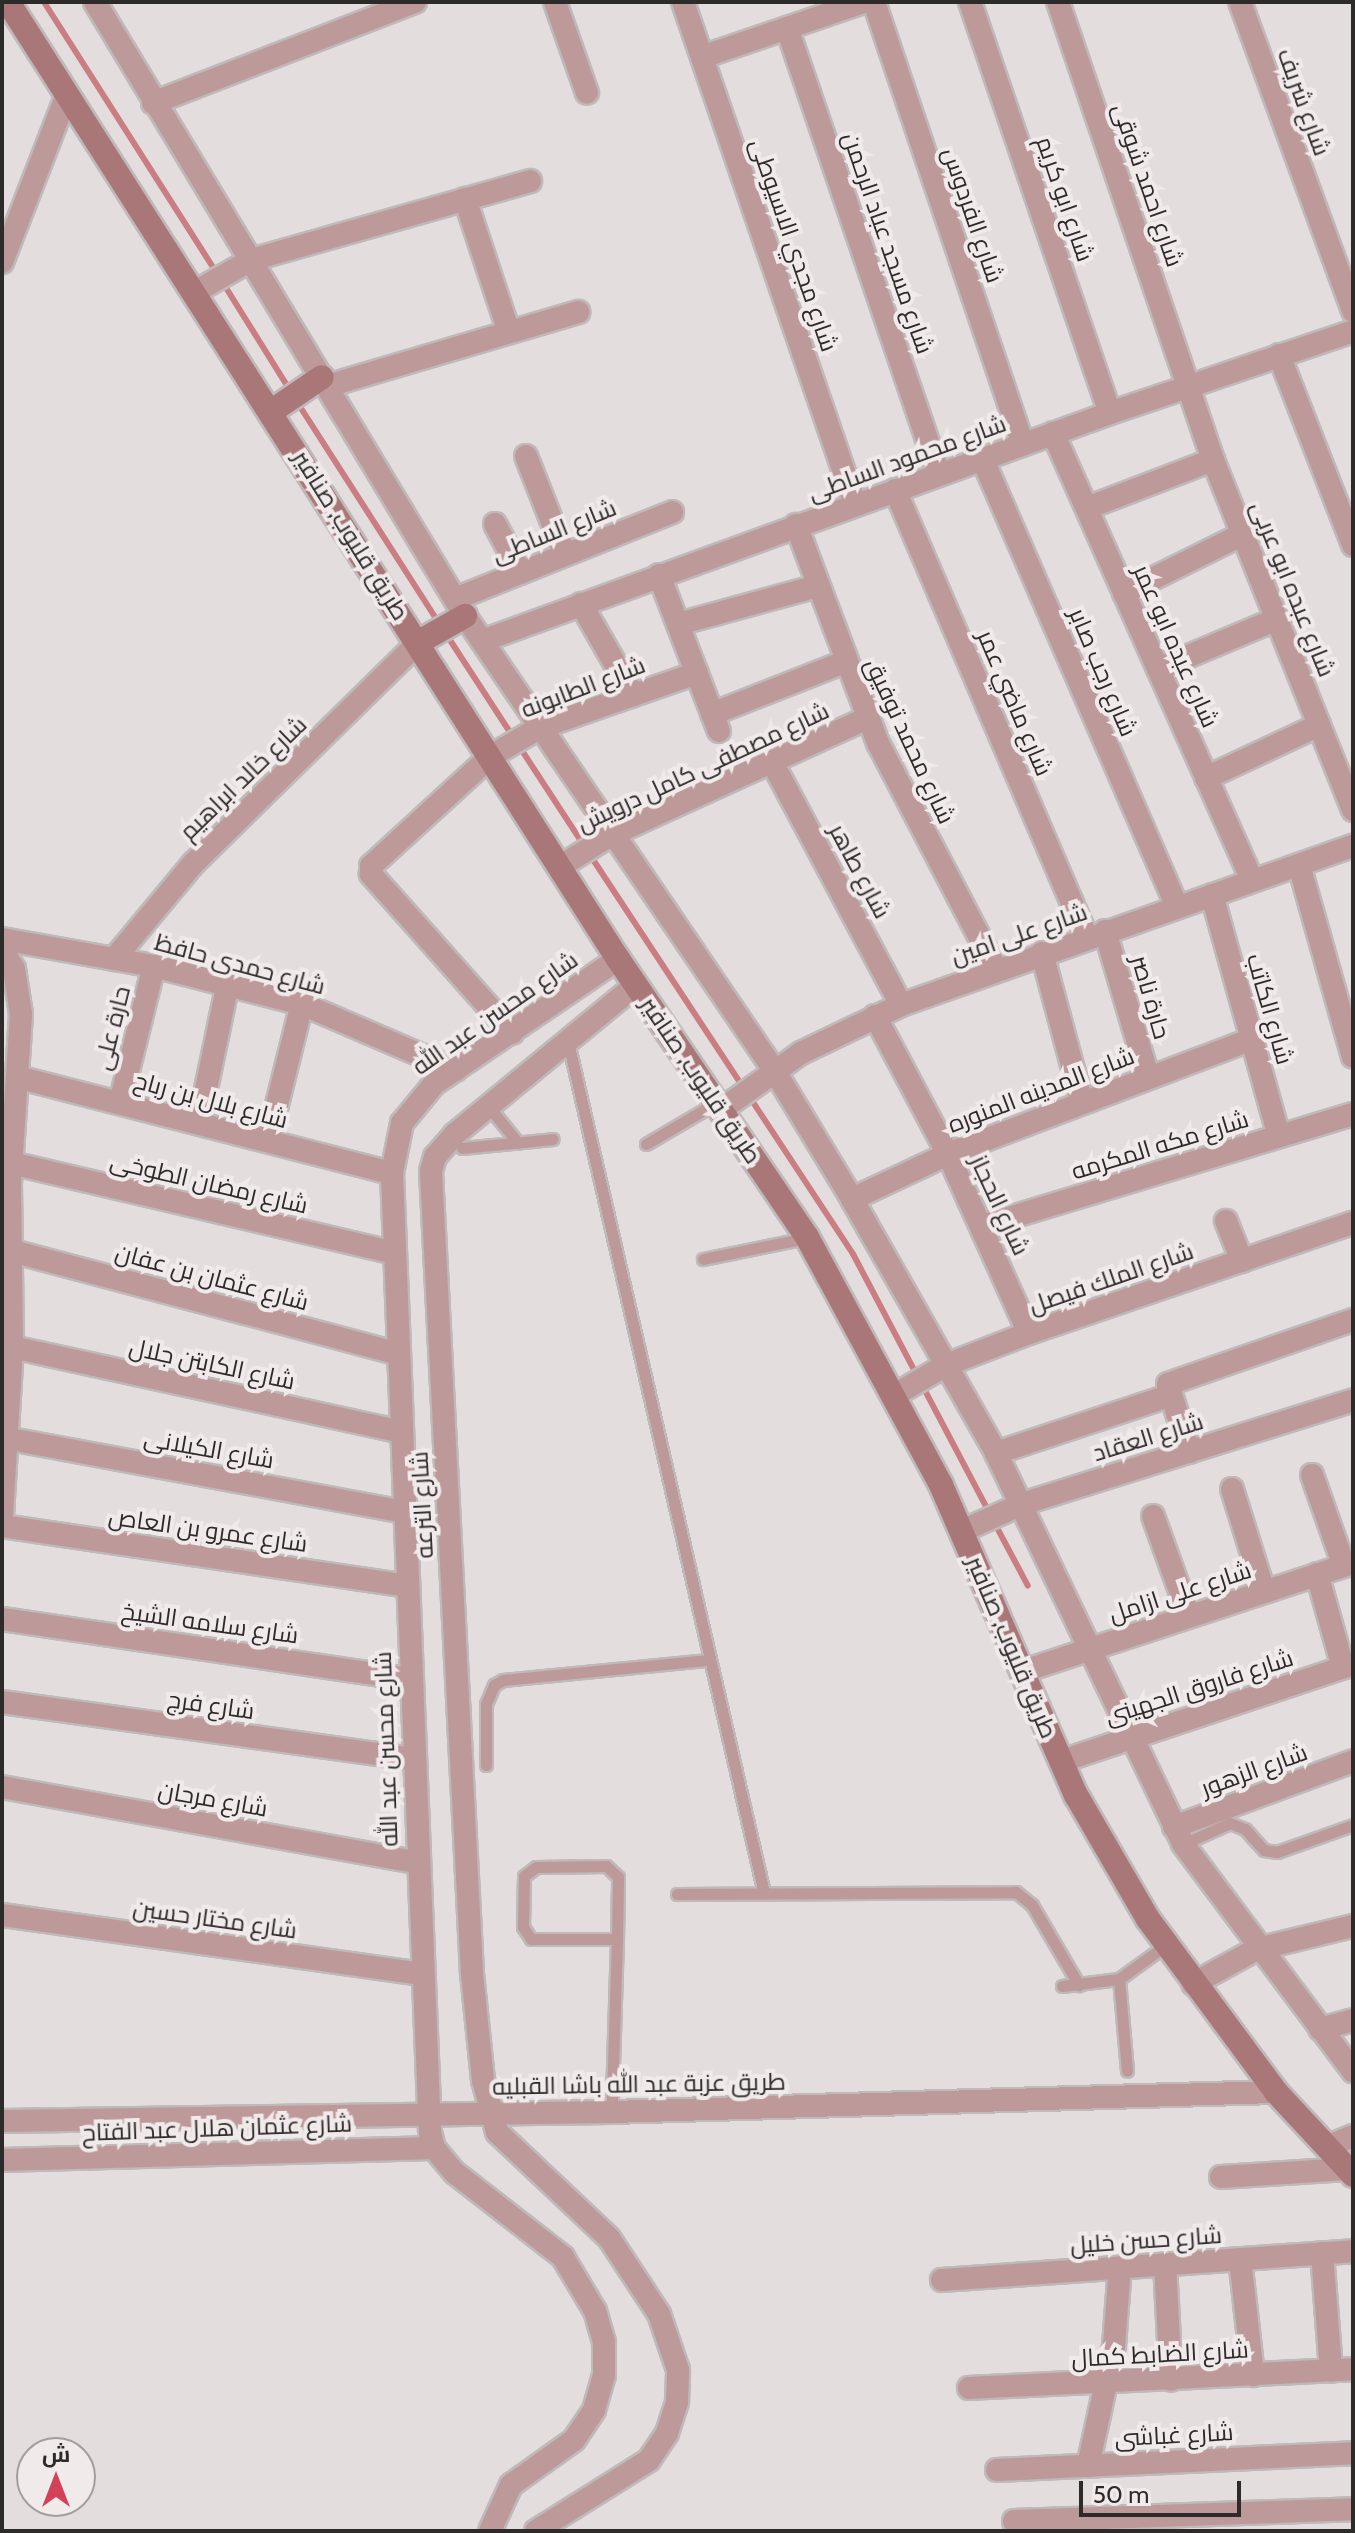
<!DOCTYPE html>
<html>
<head>
<meta charset="utf-8">
<style>
	body { margin:0 }
	#map { position:relative; width:1355px; height:2533px; overflow:hidden; background:#e4dddd; font-family:Cabin,Cairo,sans-serif }
	div>[style] { position:absolute }
	[style*='--x'] { left:calc(var(--x)*1px); top:calc(var(--y)*1px); width:calc(var(--w)*1px); rotate:calc(var(--a)*1deg) }
	.stream>* { height:6px; margin:-3px; padding:0 3px; transform-origin:3px; border-radius:3px; background:#ca7e82 }
	.roads { filter:drop-shadow(2px 0 #bfb9b9) drop-shadow(-2px 0 #bfb9b9) drop-shadow(0 2px #bfb9b9) drop-shadow(0 -2px #bfb9b9) }
	.lane>* { height:11px; margin:-5.5px; padding:0 5.5px; transform-origin:5.5px; border-radius:5.5px; background:#bd999a }
	.street>* { height:22px; margin:-11px; padding:0 11px; transform-origin:11px; border-radius:11px; background:#bd999a }
	.secondary>* { height:24px; margin:-12px; padding:0 12px; transform-origin:12px; border-radius:12px; background:#aa7779 }
	span { translate:-50% -50%; white-space:nowrap; text-align:center; line-height:1.15; -webkit-text-stroke:8px #f1eaea; paint-order:stroke }
	.street-label { font-size:24px; color:#2d2a2a }
	.frame { position:absolute; inset:0; border:4px solid #2d2a2a; pointer-events:none }
	.north { position:absolute; left:16px; top:2437px; width:80px; height:80px; box-sizing:border-box; background:#f1eaea; border:2px solid #a39d9d; border-radius:50%; rotate:0deg; font-size:22px; font-weight:700; line-height:32px; text-align:center; color:#2d2a2a }
	.north::after { content:''; display:block; margin:auto; width:28px; height:36px; background:#d24156; clip-path:polygon(50% 0,100% 100%,50% 72%,0 100%) }
	.scale { position:absolute; left:1079px; top:2481px; width:162px; height:36px; box-sizing:border-box; border:4px solid #2d2a2a; border-top:0; padding-left:10px; font-size:24px; line-height:28px; white-space:nowrap; color:#2d2a2a; -webkit-text-stroke:6px #f1eaea; paint-order:stroke }
</style>
</head>
<body>
<div id="map">
	<div class="stream">
		<i style="--x:44;--y:2;--w:322;--a:57.5"></i>
		<i style="--x:223;--y:283;--w:128;--a:58"></i>
		<i style="--x:297;--y:402;--w:265;--a:57.3"></i>
		<i style="--x:446;--y:634;--w:253;--a:56.9"></i>
		<i style="--x:590;--y:855;--w:478;--a:56.6"></i>
		<i style="--x:853;--y:1254;--w:292;--a:62.2"></i>
		<i style="--x:994;--y:1522;--w:72;--a:62"></i>
	</div>
	<div class="roads">
		<div class="lane">
			<i style="--x:568;--y:1042;--w:873;--a:77.03"></i>
			<i style="--x:489;--y:1107;--w:46;--a:51.1"></i>
			<i style="--x:646;--y:1144;--w:81;--a:-30.4"></i>
			<i style="--x:462;--y:1148;--w:91;--a:-5.6"></i>
			<i style="--x:703;--y:1259;--w:105;--a:-11.5"></i>
			<i style="--x:486;--y:1765;--w:61;--a:-90"></i>
			<i style="--x:486;--y:1704;--w:21;--a:-67"></i>
			<i style="--x:494;--y:1685;--w:10;--a:-29"></i>
			<i style="--x:503;--y:1680;--w:206;--a:-5.6"></i>
			<i style="--x:1183;--y:1844;--w:51;--a:-24.1"></i>
			<i style="--x:1230;--y:1823;--w:16;--a:22"></i>
			<i style="--x:1245;--y:1829;--w:28;--a:48"></i>
			<i style="--x:1264;--y:1850;--w:13;--a:9"></i>
			<i style="--x:1277;--y:1852;--w:81;--a:-19.6"></i>
			<i style="--x:677;--y:1894;--w:339;--a:-0.3"></i>
			<i style="--x:1016;--y:1892;--w:21;--a:39"></i>
			<i style="--x:1032;--y:1905;--w:93;--a:59.6"></i>
			<i style="--x:1119;--y:1979;--w:92;--a:85"></i>
			<i style="--x:1062;--y:1986;--w:57;--a:-7"></i>
			<i style="--x:1119;--y:1979;--w:58;--a:-35.9"></i>
			<i style="--x:612;--y:2112;--w:14;--a:-90"></i>
			<i style="--x:612;--y:2098;--w:159;--a:-88.2"></i>
			<i style="--x:617;--y:1939;--w:57;--a:-89"></i>
			<i style="--x:618;--y:1882;--w:5;--a:-90"></i>
			<i style="--x:618;--y:1877;--w:16;--a:-137"></i>
			<i style="--x:606;--y:1866;--w:70;--a:179.2"></i>
			<i style="--x:536;--y:1867;--w:15;--a:143"></i>
			<i style="--x:524;--y:1876;--w:51;--a:91.1"></i>
			<i style="--x:523;--y:1927;--w:14;--a:56"></i>
			<i style="--x:531;--y:1939;--w:86;--a:0"></i>
		</div>
		<div class="street">
			<i style="--x:95;--y:2;--w:717;--a:58.93"></i>
			<i style="--x:465;--y:616;--w:549;--a:55.76"></i>
			<i style="--x:774;--y:1070;--w:151;--a:58.8"></i>
			<i style="--x:852;--y:1199;--w:292;--a:60.4"></i>
			<i style="--x:996;--y:1453;--w:433;--a:64.4"></i>
			<i style="--x:1183;--y:1844;--w:284;--a:53.2"></i>
			<i style="--x:555;--y:2;--w:96;--a:70.6"></i>
			<i style="--x:683;--y:2;--w:531;--a:71.09"></i>
			<i style="--x:874;--y:2;--w:466;--a:71.4"></i>
			<i style="--x:970;--y:2;--w:434;--a:71.2"></i>
			<i style="--x:1058;--y:2;--w:484;--a:71.3"></i>
			<i style="--x:1213;--y:460;--w:377;--a:68.2"></i>
			<i style="--x:1240;--y:2;--w:329;--a:69.9"></i>
			<i style="--x:787;--y:28;--w:471;--a:71.2"></i>
			<i style="--x:702;--y:57;--w:171;--a:-18.8"></i>
			<i style="--x:153;--y:103;--w:281;--a:-21.1"></i>
			<i style="--x:465;--y:199;--w:140;--a:71.7"></i>
			<i style="--x:2;--y:262;--w:180;--a:-68.8"></i>
			<i style="--x:195;--y:292;--w:64;--a:-29.7"></i>
			<i style="--x:251;--y:260;--w:290;--a:-15.8"></i>
			<i style="--x:1279;--y:355;--w:204;--a:68.7"></i>
			<i style="--x:327;--y:386;--w:262;--a:-16.4"></i>
			<i style="--x:1053;--y:433;--w:490;--a:66"></i>
			<i style="--x:526;--y:456;--w:106;--a:68.5"></i>
			<i style="--x:982;--y:458;--w:490;--a:66.5"></i>
			<i style="--x:895;--y:490;--w:486;--a:66.8"></i>
			<i style="--x:1087;--y:508;--w:135;--a:-20.9"></i>
			<i style="--x:495;--y:524;--w:55;--a:62"></i>
			<i style="--x:796;--y:525;--w:233;--a:69.4"></i>
			<i style="--x:878;--y:743;--w:255;--a:62.4"></i>
			<i style="--x:659;--y:575;--w:167;--a:69"></i>
			<i style="--x:1124;--y:593;--w:133;--a:-26.4"></i>
			<i style="--x:455;--y:599;--w:234;--a:-21.8"></i>
			<i style="--x:581;--y:604;--w:105;--a:60.3"></i>
			<i style="--x:678;--y:624;--w:145;--a:-15.2"></i>
			<i style="--x:482;--y:641;--w:668;--a:-19.95"></i>
			<i style="--x:1110;--y:413;--w:256;--a:-18.6"></i>
			<i style="--x:1158;--y:669;--w:129;--a:-22.8"></i>
			<i style="--x:712;--y:714;--w:143;--a:-21.4"></i>
			<i style="--x:772;--y:762;--w:275;--a:62"></i>
			<i style="--x:1206;--y:778;--w:125;--a:-25.1"></i>
			<i style="--x:1299;--y:865;--w:199;--a:74.3"></i>
			<i style="--x:561;--y:866;--w:59;--a:-31.8"></i>
			<i style="--x:611;--y:835;--w:282;--a:-24.5"></i>
			<i style="--x:1212;--y:895;--w:250;--a:74.5"></i>
			<i style="--x:1105;--y:931;--w:151;--a:73.5"></i>
			<i style="--x:2;--y:939;--w:154;--a:10.1"></i>
			<i style="--x:154;--y:966;--w:153;--a:14.4"></i>
			<i style="--x:302;--y:1004;--w:167;--a:23.3"></i>
			<i style="--x:2;--y:949;--w:23;--a:59"></i>
			<i style="--x:14;--y:969;--w:46;--a:81.2"></i>
			<i style="--x:21;--y:1014;--w:171;--a:93.7"></i>
			<i style="--x:10;--y:1185;--w:162;--a:89.3"></i>
			<i style="--x:12;--y:1347;--w:170;--a:93.4"></i>
			<i style="--x:1042;--y:953;--w:154;--a:75"></i>
			<i style="--x:114;--y:959;--w:124;--a:-50.3"></i>
			<i style="--x:193;--y:864;--w:317;--a:-44.5"></i>
			<i style="--x:875;--y:1016;--w:156;--a:62.1"></i>
			<i style="--x:948;--y:1154;--w:196;--a:65.7"></i>
			<i style="--x:512;--y:1033;--w:213;--a:-131.6"></i>
			<i style="--x:371;--y:874;--w:8;--a:-90"></i>
			<i style="--x:371;--y:866;--w:163;--a:-42.5"></i>
			<i style="--x:491;--y:756;--w:56;--a:-30.3"></i>
			<i style="--x:539;--y:728;--w:167;--a:-19.2"></i>
			<i style="--x:17;--y:1077;--w:387;--a:14.4"></i>
			<i style="--x:120;--y:1103;--w:141;--a:-76.1"></i>
			<i style="--x:721;--y:1110;--w:98;--a:-35.5"></i>
			<i style="--x:801;--y:1053;--w:111;--a:-25.6"></i>
			<i style="--x:901;--y:1005;--w:479;--a:-19.4"></i>
			<i style="--x:199;--y:1123;--w:143;--a:-78.3"></i>
			<i style="--x:268;--y:1141;--w:141;--a:-76.1"></i>
			<i style="--x:11;--y:1163;--w:393;--a:13.2"></i>
			<i style="--x:852;--y:1199;--w:106;--a:-25.1"></i>
			<i style="--x:948;--y:1154;--w:325;--a:-20.7"></i>
			<i style="--x:1226;--y:1221;--w:43;--a:68.2"></i>
			<i style="--x:982;--y:1226;--w:388;--a:-16.8"></i>
			<i style="--x:12;--y:1251;--w:400;--a:14.9"></i>
			<i style="--x:12;--y:1347;--w:398;--a:12.3"></i>
			<i style="--x:893;--y:1396;--w:61;--a:-30.3"></i>
			<i style="--x:946;--y:1365;--w:89;--a:-21.1"></i>
			<i style="--x:1029;--y:1333;--w:342;--a:-18.8"></i>
			<i style="--x:5;--y:1438;--w:406;--a:10.5"></i>
			<i style="--x:1189;--y:1452;--w:71;--a:-107.2"></i>
			<i style="--x:1168;--y:1384;--w:196;--a:-19.1"></i>
			<i style="--x:996;--y:1453;--w:181;--a:-18.3"></i>
			<i style="--x:1312;--y:1475;--w:96;--a:70.6"></i>
			<i style="--x:1232;--y:1489;--w:108;--a:72.7"></i>
			<i style="--x:1153;--y:1516;--w:106;--a:70.2"></i>
			<i style="--x:2;--y:1526;--w:408;--a:8.4"></i>
			<i style="--x:962;--y:1531;--w:66;--a:-24.2"></i>
			<i style="--x:1022;--y:1504;--w:347;--a:-17.4"></i>
			<i style="--x:1317;--y:1574;--w:97;--a:74.4"></i>
			<i style="--x:2;--y:1619;--w:411;--a:8.4"></i>
			<i style="--x:1024;--y:1671;--w:346;--a:-18.2"></i>
			<i style="--x:2;--y:1702;--w:414;--a:7.9"></i>
			<i style="--x:1062;--y:1761;--w:307;--a:-18.4"></i>
			<i style="--x:2;--y:1787;--w:421;--a:10.3"></i>
			<i style="--x:1174;--y:1827;--w:191;--a:-20.2"></i>
			<i style="--x:2;--y:1915;--w:422;--a:8"></i>
			<i style="--x:1193;--y:1984;--w:73;--a:-28.7"></i>
			<i style="--x:1257;--y:1949;--w:99;--a:-13.5"></i>
			<i style="--x:1320;--y:2029;--w:34;--a:-15"></i>
			<i style="--x:2;--y:2121;--w:610;--a:-0.85"></i>
			<i style="--x:612;--y:2112;--w:664;--a:-1.73"></i>
			<i style="--x:1327;--y:2147;--w:28;--a:-23"></i>
			<i style="--x:2;--y:2160;--w:432;--a:-1.6"></i>
			<i style="--x:1221;--y:2177;--w:127;--a:-3.6"></i>
			<i style="--x:1322;--y:2253;--w:118;--a:85.6"></i>
			<i style="--x:1240;--y:2259;--w:117;--a:83.6"></i>
			<i style="--x:1165;--y:2264;--w:116;--a:87"></i>
			<i style="--x:942;--y:2280;--w:412;--a:-4"></i>
			<i style="--x:969;--y:2388;--w:384;--a:-2.8"></i>
			<i style="--x:1088;--y:2466;--w:123;--a:-77.8"></i>
			<i style="--x:1114;--y:2346;--w:79;--a:-85.7"></i>
			<i style="--x:997;--y:2470;--w:356;--a:-2.7"></i>
			<i style="--x:1014;--y:2521;--w:339;--a:-2"></i>
			<i style="--x:490;--y:2531;--w:51;--a:-65.5"></i>
			<i style="--x:511;--y:2485;--w:77;--a:-35.5"></i>
			<i style="--x:574;--y:2440;--w:36;--a:-56"></i>
			<i style="--x:594;--y:2410;--w:36;--a:-74"></i>
			<i style="--x:604;--y:2375;--w:33;--a:-90"></i>
			<i style="--x:604;--y:2342;--w:32;--a:-106"></i>
			<i style="--x:595;--y:2311;--w:63;--a:-120.7"></i>
			<i style="--x:563;--y:2257;--w:138;--a:-142.1"></i>
			<i style="--x:454;--y:2172;--w:31;--a:-130"></i>
			<i style="--x:434;--y:2148;--w:16;--a:-104"></i>
			<i style="--x:430;--y:2132;--w:960;--a:-92.27"></i>
			<i style="--x:392;--y:1173;--w:51;--a:-78.7"></i>
			<i style="--x:402;--y:1123;--w:50;--a:-50.6"></i>
			<i style="--x:434;--y:1084;--w:222;--a:-34.2"></i>
			<i style="--x:536;--y:2531;--w:133;--a:-32.1"></i>
			<i style="--x:649;--y:2460;--w:32;--a:-56"></i>
			<i style="--x:667;--y:2433;--w:33;--a:-72"></i>
			<i style="--x:677;--y:2402;--w:32;--a:-88"></i>
			<i style="--x:678;--y:2370;--w:59;--a:-108.7"></i>
			<i style="--x:659;--y:2314;--w:91;--a:-123.3"></i>
			<i style="--x:609;--y:2238;--w:154;--a:-136.6"></i>
			<i style="--x:497;--y:2132;--w:54;--a:-105.1"></i>
			<i style="--x:483;--y:2080;--w:108;--a:-95.9"></i>
			<i style="--x:472;--y:1973;--w:803;--a:-92.93"></i>
			<i style="--x:431;--y:1171;--w:15;--a:-74"></i>
			<i style="--x:435;--y:1157;--w:30;--a:-49"></i>
			<i style="--x:455;--y:1134;--w:234;--a:-39.5"></i>
		</div>
		<div class="secondary">
			<i style="--x:8;--y:2;--w:1135;--a:57.49"></i>
			<i style="--x:618;--y:959;--w:336;--a:55.8"></i>
			<i style="--x:807;--y:1237;--w:282;--a:61.6"></i>
			<i style="--x:941;--y:1485;--w:338;--a:66.5"></i>
			<i style="--x:1076;--y:1795;--w:143;--a:59.9"></i>
			<i style="--x:1148;--y:1919;--w:215;--a:53.5"></i>
			<i style="--x:1276;--y:2092;--w:113;--a:47.1"></i>
			<i style="--x:272;--y:411;--w:60;--a:-34.2"></i>
			<i style="--x:419;--y:642;--w:53;--a:-29.5"></i>
		</div>
	</div>
	<div class="street-label">
		<span style="left:1304px;top:102px;rotate:70deg">شارع شريف</span>
		<span style="left:1148px;top:185px;rotate:71deg">شارع احمد شوقى</span>
		<span style="left:1065px;top:199px;rotate:71deg">شارع ابو كريم</span>
		<span style="left:973px;top:215px;rotate:71deg">شارع الفردوس</span>
		<span style="left:888px;top:243px;rotate:71deg">شارع مسجد عباد الرحمن</span>
		<span style="left:794px;top:245px;rotate:71deg">شارع مجدي الاسيوطى</span>
		<span style="left:907px;top:458px;rotate:-20deg">شارع محمود الساطى</span>
		<span style="left:554px;top:531px;rotate:-22deg">شارع الساطى</span>
		<span style="left:351px;top:535px;rotate:58deg">طريق قليوب, صنافير</span>
		<span style="left:1293px;top:589px;rotate:68deg">شارع عبده ابو عربى</span>
		<span style="left:1176px;top:646px;rotate:66deg">شارع عبده ابو عمر</span>
		<span style="left:1103px;top:672px;rotate:67deg">شارع رجب صابر</span>
		<span style="left:583px;top:687px;rotate:-21deg">شارع الطابونه</span>
		<span style="left:1015px;top:703px;rotate:67deg">شارع ماضي عمر</span>
		<span style="left:910px;top:741px;rotate:65deg">شارع محمد توفيق</span>
		<span style="left:703px;top:767px;rotate:-25deg">شارع مصطفى كامل درويش</span>
		<span style="left:243px;top:778px;rotate:-44deg">شارع خالد ابراهيم</span>
		<span style="left:860px;top:871px;rotate:62deg">شارع طاهر</span>
		<span style="left:1019px;top:934px;rotate:-19deg">شارع على امين</span>
		<span style="left:240px;top:964px;rotate:15deg">شارع حمدى حافظ</span>
		<span style="left:1151px;top:997px;rotate:74deg">حارة ناصر</span>
		<span style="left:1270px;top:1009px;rotate:74deg">شارع الكاتب</span>
		<span style="left:495px;top:1013px;rotate:-35deg">شارع محسن عبد الله</span>
		<span style="left:112px;top:1028px;rotate:-76deg">حارة على</span>
		<span style="left:701px;top:1080px;rotate:56deg">طريق قليوب, صنافير</span>
		<span style="left:1041px;top:1090px;rotate:-21deg">شارع المدينه المنوره</span>
		<span style="left:211px;top:1100px;rotate:15deg">شارع بلال بن رباح</span>
		<span style="left:1160px;top:1145px;rotate:-17deg">شارع مكه المكرمه</span>
		<span style="left:209px;top:1183px;rotate:13deg">شارع رمضان الطوخى</span>
		<span style="left:1000px;top:1205px;rotate:65deg">شارع الحجاز</span>
		<span style="left:212px;top:1277px;rotate:15deg">شارع عثمان بن عفان</span>
		<span style="left:1111px;top:1278px;rotate:-19deg">شارع الملك فيصل</span>
		<span style="left:212px;top:1364px;rotate:12deg">شارع الكابتن جلال</span>
		<span style="left:1148px;top:1437px;rotate:-17deg">شارع العقاد</span>
		<span style="left:209px;top:1449px;rotate:10deg">شارع الكيلانى</span>
		<span style="left:422px;top:1505px;rotate:-93deg">شارع الترعه</span>
		<span style="left:208px;top:1530px;rotate:8deg">شارع عمرو بن العاص</span>
		<span style="left:1180px;top:1592px;rotate:-18deg">شارع على ازامل</span>
		<span style="left:210px;top:1623px;rotate:8deg">شارع سلامه الشيخ</span>
		<span style="left:1012px;top:1647px;rotate:67deg">طريق قليوب, صنافير</span>
		<span style="left:1199px;top:1687px;rotate:-18deg">شارع فاروق الجهينى</span>
		<span style="left:211px;top:1705px;rotate:8deg">شارع فرج</span>
		<span style="left:386px;top:1749px;rotate:-92deg">شارع محسن عبد الله</span>
		<span style="left:1254px;top:1770px;rotate:-20deg">شارع الزهور</span>
		<span style="left:213px;top:1799px;rotate:10deg">شارع مرجان</span>
		<span style="left:215px;top:1919px;rotate:8deg">شارع مختار حسين</span>
		<span style="left:639px;top:2084px;rotate:-1deg">طريق عزبة عبد الله باشا القبليه</span>
		<span style="left:217px;top:2128px;rotate:-2deg">شارع عثمان هلال عبد الفتاح</span>
		<span style="left:1146px;top:2240px;rotate:-4deg">شارع حسن خليل</span>
		<span style="left:1160px;top:2354px;rotate:-3deg">شارع الضابط كمال</span>
		<span style="left:1174px;top:2435px;rotate:-3deg">شارع غباشى</span>
	</div>
	<div class="frame"></div>
	<div class="north">ش</div>
	<div class="scale">50 m</div>
</div>
</body>
</html>
